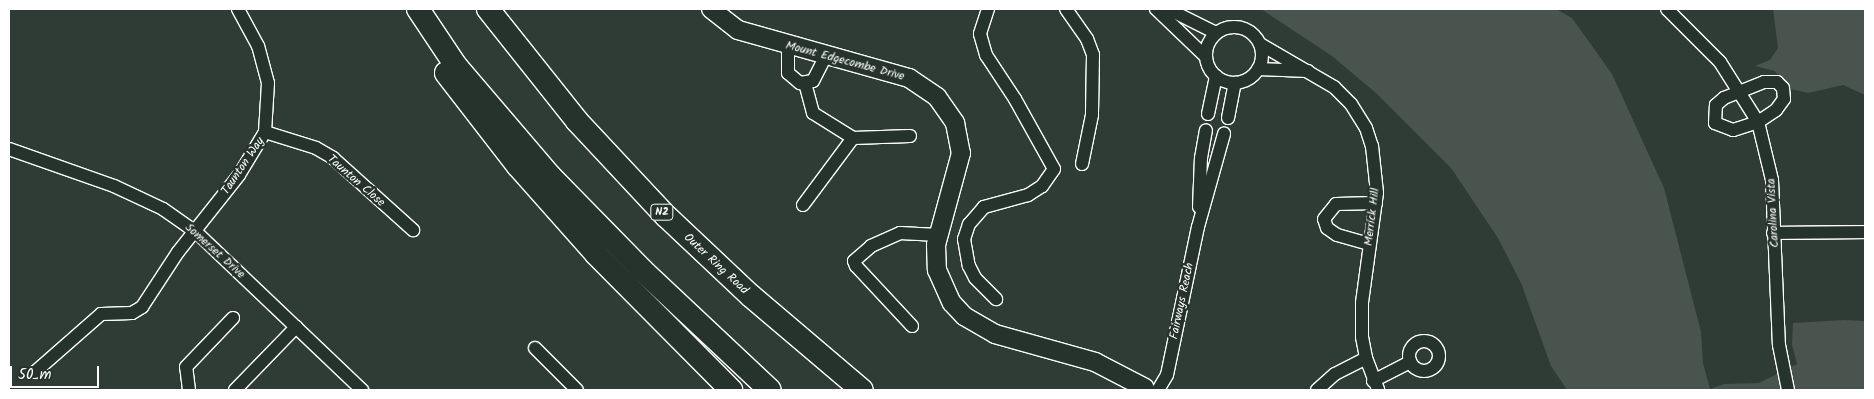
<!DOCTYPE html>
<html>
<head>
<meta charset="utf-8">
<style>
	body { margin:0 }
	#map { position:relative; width:1874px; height:399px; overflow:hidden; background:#2f3b35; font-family:Kalam,sans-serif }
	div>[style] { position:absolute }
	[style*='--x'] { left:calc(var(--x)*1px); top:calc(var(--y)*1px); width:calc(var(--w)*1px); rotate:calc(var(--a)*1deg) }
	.green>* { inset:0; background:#4a544f }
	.roads { filter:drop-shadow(1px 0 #fff) drop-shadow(-1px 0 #fff) drop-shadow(0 1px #fff) drop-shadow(0 -1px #fff) }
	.street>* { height:12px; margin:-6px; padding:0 6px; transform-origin:6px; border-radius:6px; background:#26332d }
	.street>.ring { margin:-6px; padding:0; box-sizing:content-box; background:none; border:12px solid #26332d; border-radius:50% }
	.secondary>* { height:18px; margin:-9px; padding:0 9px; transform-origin:9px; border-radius:9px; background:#26332d }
	.highway>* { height:22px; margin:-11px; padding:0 11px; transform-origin:11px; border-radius:11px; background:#26332d }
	span { translate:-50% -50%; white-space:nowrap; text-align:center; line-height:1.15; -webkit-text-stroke:5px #26332d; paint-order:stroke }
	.shield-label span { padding:1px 4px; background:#26332d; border:1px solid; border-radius:4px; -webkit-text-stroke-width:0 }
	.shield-label { font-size:11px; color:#fff; font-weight:700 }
	.street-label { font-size:12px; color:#fff }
	.frame { position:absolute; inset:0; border:10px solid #fff; pointer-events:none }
	.scale { position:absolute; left:10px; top:366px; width:89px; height:22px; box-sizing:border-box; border:2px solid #fff; border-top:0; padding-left:6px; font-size:15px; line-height:18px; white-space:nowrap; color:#fff; -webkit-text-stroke:4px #26332d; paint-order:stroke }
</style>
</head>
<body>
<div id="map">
	<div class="green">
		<i style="clip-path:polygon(1261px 9px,1556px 9px,1572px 18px,1612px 74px,1664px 188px,1701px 332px,1703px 363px,1710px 389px,1724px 384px,1759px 383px,1797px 364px,1792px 345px,1793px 323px,1844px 320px,1865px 321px,1865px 390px,1567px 390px,1551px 366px,1521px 283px,1498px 238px,1451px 168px,1376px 93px,1332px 56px)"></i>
		<i style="clip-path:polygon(1773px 9px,1865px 9px,1865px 95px,1843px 85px,1808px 93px,1787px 88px,1775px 71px,1755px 66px,1770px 60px,1778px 48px)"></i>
	</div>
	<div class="roads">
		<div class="street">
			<i style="--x:988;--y:9;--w:26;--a:108"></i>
			<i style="--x:980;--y:34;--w:22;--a:74"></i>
			<i style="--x:986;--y:55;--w:53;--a:56.6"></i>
			<i style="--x:1015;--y:99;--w:80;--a:60.9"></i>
			<i style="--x:1054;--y:169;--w:21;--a:125"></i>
			<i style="--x:1042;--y:186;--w:17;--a:147"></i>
			<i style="--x:1028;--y:195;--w:46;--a:164.7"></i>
			<i style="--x:984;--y:207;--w:23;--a:131"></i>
			<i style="--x:969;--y:224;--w:16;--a:108"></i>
			<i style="--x:964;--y:239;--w:27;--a:80"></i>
			<i style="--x:969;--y:266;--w:13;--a:63"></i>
			<i style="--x:975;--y:278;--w:30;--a:45"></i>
			<i style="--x:1066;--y:9;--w:37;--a:55"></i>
			<i style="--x:1087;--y:39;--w:17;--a:69"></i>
			<i style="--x:1093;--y:55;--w:60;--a:91"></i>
			<i style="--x:1092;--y:115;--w:50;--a:101.5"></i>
			<i style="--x:1156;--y:9;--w:69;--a:43.8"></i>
			<i style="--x:1168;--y:9;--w:54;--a:26.6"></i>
			<i style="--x:1667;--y:9;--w:75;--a:45"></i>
			<i style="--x:1720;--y:62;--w:71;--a:57.7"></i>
			<i style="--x:1758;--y:122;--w:60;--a:76.4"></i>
			<i style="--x:1772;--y:180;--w:165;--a:87.6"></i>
			<i style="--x:1779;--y:345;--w:46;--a:78.7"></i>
			<i class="ring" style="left:1206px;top:27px;width:44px;height:44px"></i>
			<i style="--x:1260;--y:44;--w:86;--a:30.2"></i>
			<i style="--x:1334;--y:87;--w:24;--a:45"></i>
			<i style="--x:1351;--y:104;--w:28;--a:58"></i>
			<i style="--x:1366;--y:128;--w:19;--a:72"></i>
			<i style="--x:1372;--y:146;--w:47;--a:83.9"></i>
			<i style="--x:1377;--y:193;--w:111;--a:97.8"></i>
			<i style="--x:1362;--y:303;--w:34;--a:90"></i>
			<i style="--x:1362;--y:337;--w:21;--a:79"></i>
			<i style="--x:1366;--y:358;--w:34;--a:69"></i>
			<i style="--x:788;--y:45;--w:28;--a:90"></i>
			<i style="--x:788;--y:73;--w:16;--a:40"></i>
			<i style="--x:800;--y:83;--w:13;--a:-9"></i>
			<i style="--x:813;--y:81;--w:28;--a:-63"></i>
			<i style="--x:1258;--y:69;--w:50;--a:2.3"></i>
			<i style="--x:1764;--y:82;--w:13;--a:0"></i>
			<i style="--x:1777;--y:82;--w:8;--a:45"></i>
			<i style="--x:1783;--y:88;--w:11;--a:85"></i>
			<i style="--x:1784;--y:99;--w:14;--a:126"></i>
			<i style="--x:1776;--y:110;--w:22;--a:146"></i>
			<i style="--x:1758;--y:122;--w:26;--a:162"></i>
			<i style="--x:1733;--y:130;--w:19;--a:-159"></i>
			<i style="--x:1715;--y:123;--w:18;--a:-87"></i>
			<i style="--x:1716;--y:105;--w:11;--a:-41"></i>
			<i style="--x:1724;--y:98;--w:43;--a:-21.8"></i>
			<i style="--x:805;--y:83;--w:31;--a:75"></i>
			<i style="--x:813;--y:113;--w:47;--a:32"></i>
			<i style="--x:1208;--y:114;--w:39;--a:-78"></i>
			<i style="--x:1228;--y:118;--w:36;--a:-79"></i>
			<i style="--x:265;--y:132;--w:53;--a:17.4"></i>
			<i style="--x:316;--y:148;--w:20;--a:30"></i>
			<i style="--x:333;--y:158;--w:108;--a:42"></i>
			<i style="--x:9;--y:149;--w:111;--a:19.4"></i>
			<i style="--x:114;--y:186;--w:54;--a:25.1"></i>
			<i style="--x:163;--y:209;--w:39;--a:35"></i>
			<i style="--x:195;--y:231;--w:231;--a:43.6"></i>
			<i style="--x:803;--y:205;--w:84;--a:-53.3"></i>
			<i style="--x:853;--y:138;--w:57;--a:-2"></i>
			<i style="--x:1199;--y:207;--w:49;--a:-87.7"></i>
			<i style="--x:1201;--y:158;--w:28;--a:-80"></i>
			<i style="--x:1773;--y:233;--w:92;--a:-0.6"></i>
			<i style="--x:1369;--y:244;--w:33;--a:-164"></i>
			<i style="--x:1337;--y:235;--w:12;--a:-145"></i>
			<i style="--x:1327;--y:228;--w:9;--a:-108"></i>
			<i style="--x:1324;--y:219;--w:19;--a:-51"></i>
			<i style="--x:1336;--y:204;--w:40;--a:-1.4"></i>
			<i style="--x:912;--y:326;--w:82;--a:-133"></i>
			<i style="--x:856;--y:266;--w:5;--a:-112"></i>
			<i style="--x:854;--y:261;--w:23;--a:-41"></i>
			<i style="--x:871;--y:246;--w:32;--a:-24"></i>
			<i style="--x:900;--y:233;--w:38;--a:3"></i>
			<i class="ring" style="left:1409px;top:341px;width:18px;height:18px"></i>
			<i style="--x:535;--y:348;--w:59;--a:45"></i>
			<i style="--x:35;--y:372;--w:88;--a:-41.3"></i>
			<i style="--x:101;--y:314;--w:31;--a:-2"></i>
			<i style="--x:132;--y:313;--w:12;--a:-31"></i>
			<i style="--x:142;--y:307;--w:66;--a:-56.8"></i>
			<i style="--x:178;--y:252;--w:98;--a:-51.6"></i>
			<i style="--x:239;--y:175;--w:50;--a:-58.8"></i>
			<i style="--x:265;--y:132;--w:49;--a:-86.5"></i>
			<i style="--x:268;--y:83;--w:38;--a:-105"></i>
			<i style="--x:258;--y:46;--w:42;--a:-118.4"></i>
			<i style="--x:1373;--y:381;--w:42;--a:-27.2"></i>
			<i style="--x:189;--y:390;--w:23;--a:-97"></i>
			<i style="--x:186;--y:367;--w:68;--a:-46.2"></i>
			<i style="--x:235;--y:390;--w:88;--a:-45.9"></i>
			<i style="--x:1158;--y:390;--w:17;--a:-59"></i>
			<i style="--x:1167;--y:375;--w:151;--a:-78.2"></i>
			<i style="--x:1198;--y:227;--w:97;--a:-74.4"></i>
			<i style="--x:1317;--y:390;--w:24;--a:-42"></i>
			<i style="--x:1335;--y:374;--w:35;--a:-27"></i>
		</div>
		<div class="secondary">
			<i style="--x:711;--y:9;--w:34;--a:38"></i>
			<i style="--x:738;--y:30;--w:178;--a:15.7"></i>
			<i style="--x:909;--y:78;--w:34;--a:34"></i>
			<i style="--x:937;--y:97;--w:32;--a:55"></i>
			<i style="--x:955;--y:123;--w:31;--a:79"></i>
			<i style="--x:961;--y:153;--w:95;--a:105.2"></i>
			<i style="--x:936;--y:245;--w:25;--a:88"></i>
			<i style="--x:937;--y:270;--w:36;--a:66"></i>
			<i style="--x:952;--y:303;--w:18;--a:47"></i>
			<i style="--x:964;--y:316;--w:36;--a:30"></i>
			<i style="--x:995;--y:334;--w:104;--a:15.6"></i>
			<i style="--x:1095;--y:362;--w:56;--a:27.5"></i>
		</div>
		<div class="highway">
			<i style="--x:418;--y:9;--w:69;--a:56.3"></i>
			<i style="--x:456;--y:66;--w:145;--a:49.5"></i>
			<i style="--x:550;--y:176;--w:132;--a:45.6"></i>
			<i style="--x:642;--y:270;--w:175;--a:43.2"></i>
			<i style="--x:488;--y:9;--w:143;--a:51.5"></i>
			<i style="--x:577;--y:121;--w:130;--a:46.9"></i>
			<i style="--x:666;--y:216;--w:117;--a:43.3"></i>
			<i style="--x:751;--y:296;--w:145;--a:40.3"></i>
			<i style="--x:446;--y:73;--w:118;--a:52.3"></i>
			<i style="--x:518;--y:166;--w:118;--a:48.4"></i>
			<i style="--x:596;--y:254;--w:192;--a:45.2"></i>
		</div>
	</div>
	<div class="shield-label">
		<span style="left:662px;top:212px">N2</span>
	</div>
	<div class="street-label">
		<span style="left:845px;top:61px;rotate:15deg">Mount Edgecombe Drive</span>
		<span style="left:243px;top:166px;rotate:-56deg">Taunton Way</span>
		<span style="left:356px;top:181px;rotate:41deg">Taunton Close</span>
		<span style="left:1773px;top:213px;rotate:-93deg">Carolina Vista</span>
		<span style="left:1372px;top:217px;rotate:-83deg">Merrick Hill</span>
		<span style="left:215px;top:251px;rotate:42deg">Somerset Drive</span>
		<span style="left:716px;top:264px;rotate:43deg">Outer Ring Road</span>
		<span style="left:1182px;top:301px;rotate:-78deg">Fairways Reach</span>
	</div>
	<div class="frame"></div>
	<div class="scale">50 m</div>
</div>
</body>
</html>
